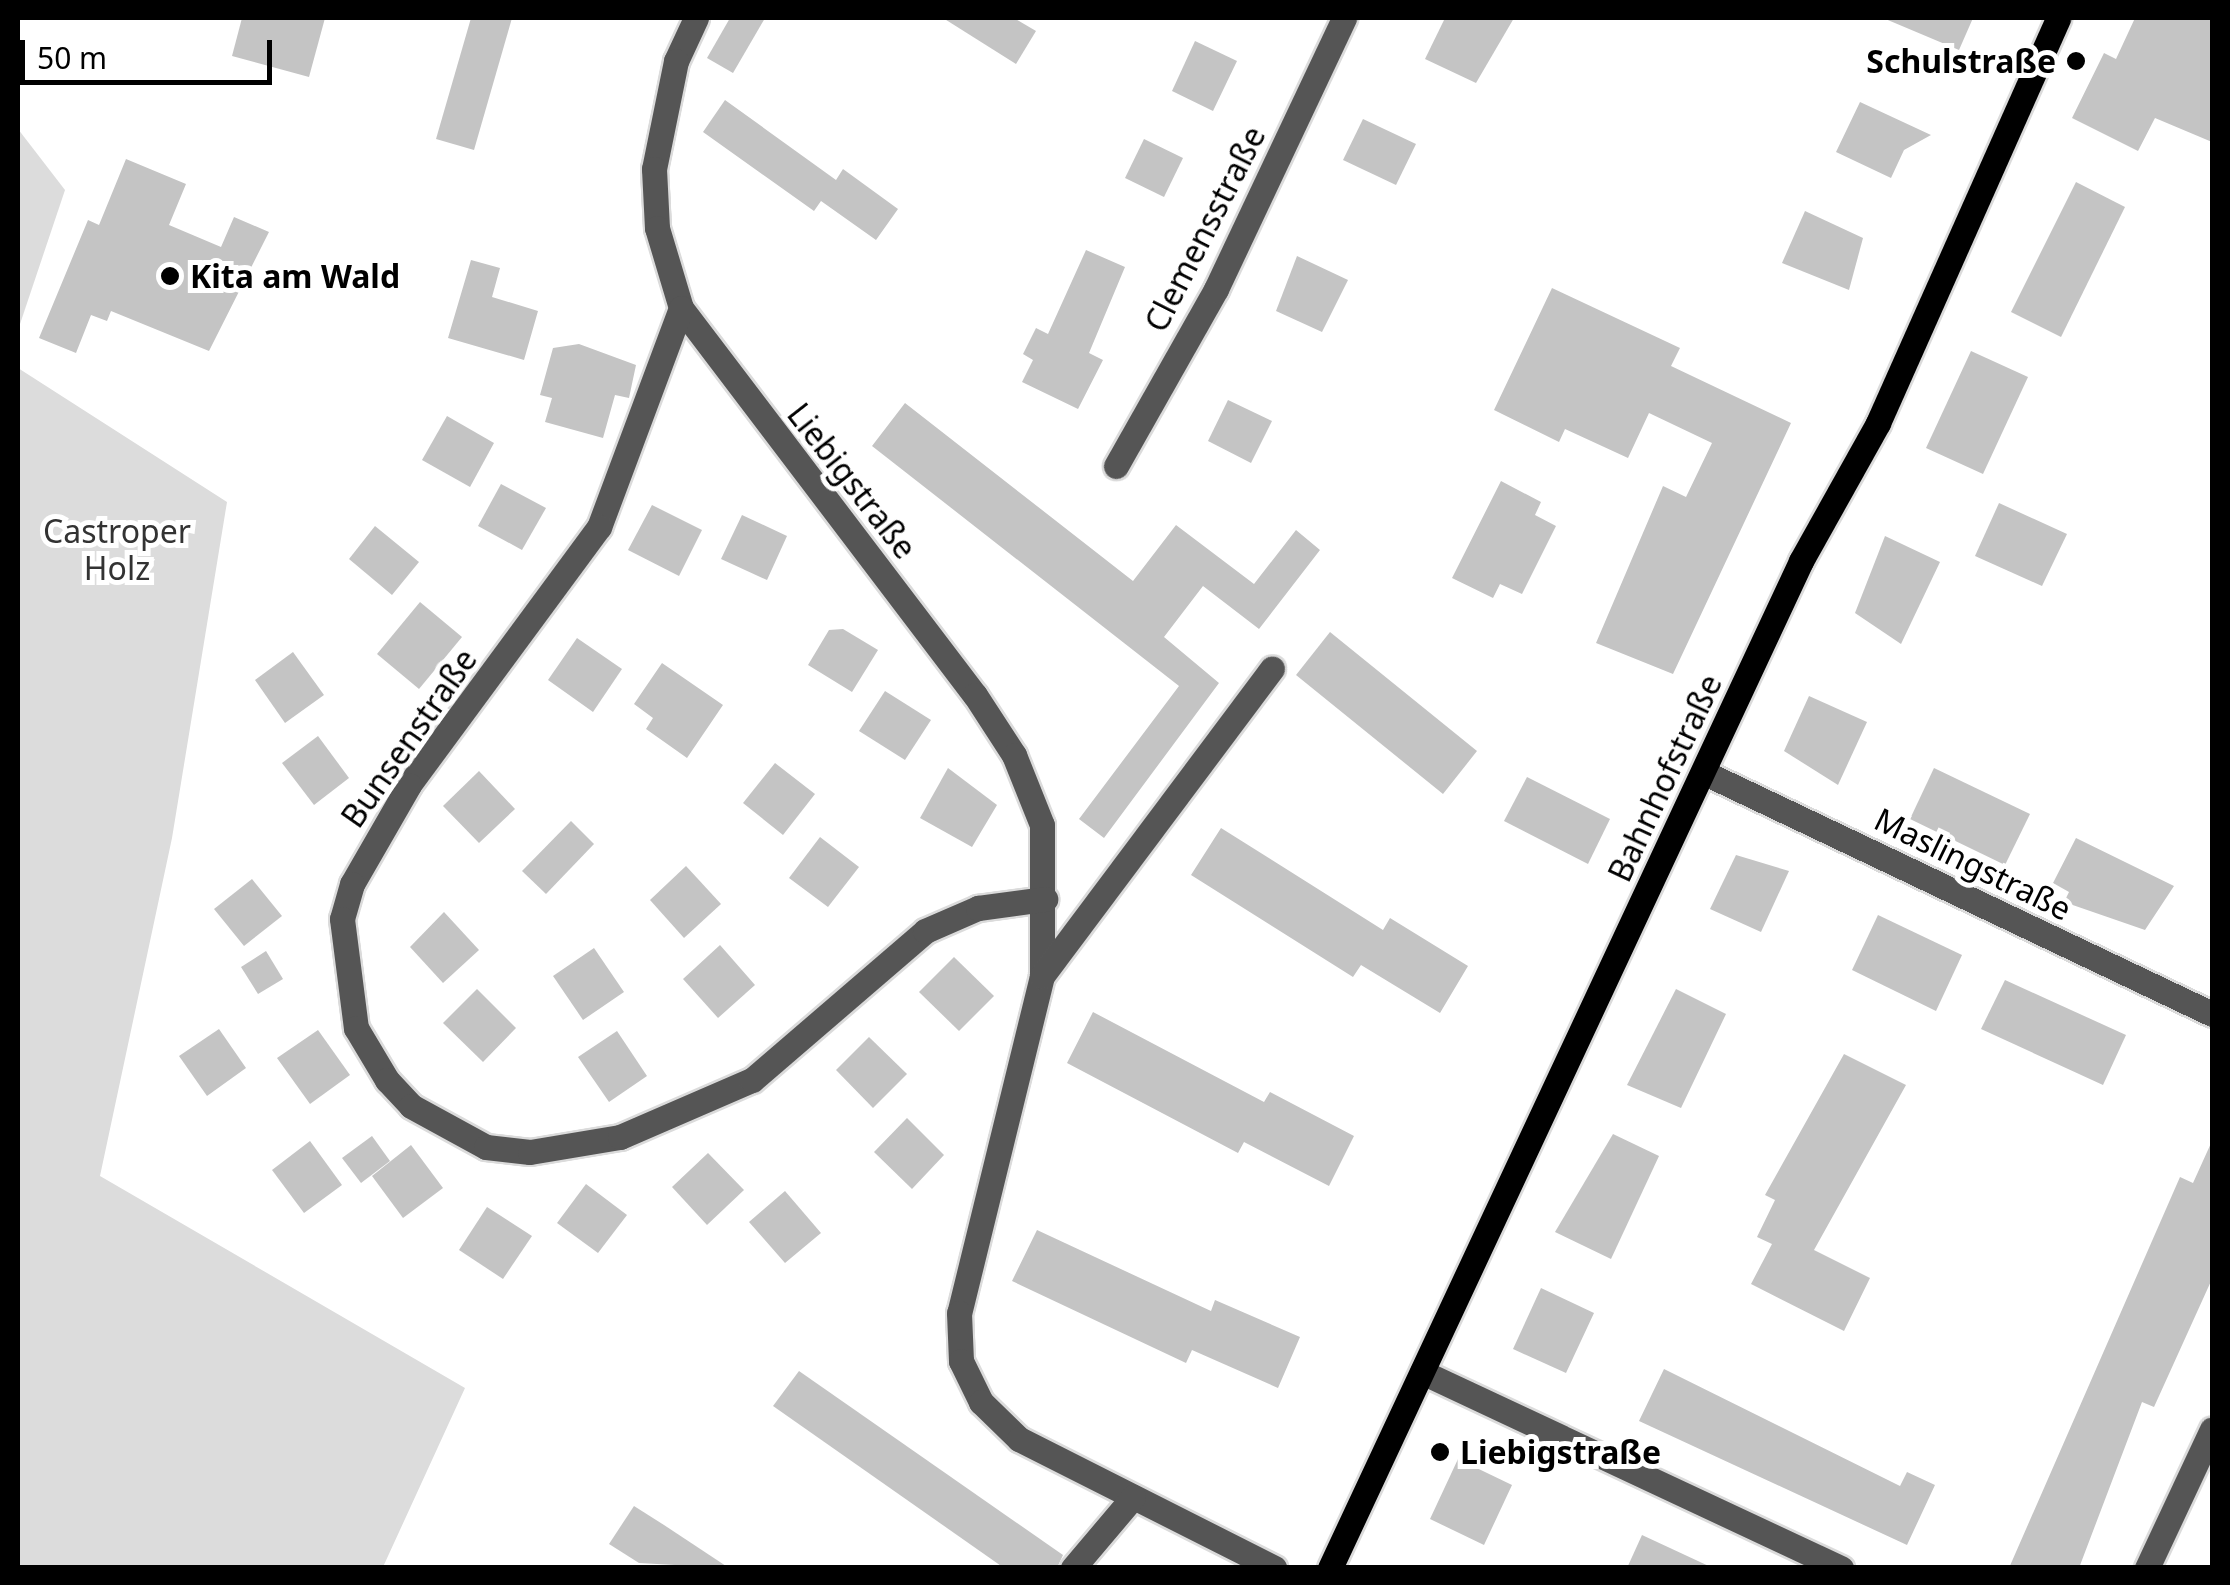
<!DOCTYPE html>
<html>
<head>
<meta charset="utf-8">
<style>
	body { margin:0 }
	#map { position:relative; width:2230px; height:1585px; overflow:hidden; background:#fff; font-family:"Noto Sans",sans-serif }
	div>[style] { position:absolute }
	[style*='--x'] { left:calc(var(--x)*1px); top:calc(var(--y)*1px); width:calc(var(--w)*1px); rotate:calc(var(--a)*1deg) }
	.green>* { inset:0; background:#dcdcdc }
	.building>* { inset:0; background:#c4c4c4 }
	.roads { filter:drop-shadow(2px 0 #dbdbdb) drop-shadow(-2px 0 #dbdbdb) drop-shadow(0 2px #dbdbdb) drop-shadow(0 -2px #dbdbdb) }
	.minor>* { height:25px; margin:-12.5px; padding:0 12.5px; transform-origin:12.5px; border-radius:12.5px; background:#555 }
	.major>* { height:25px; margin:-12.5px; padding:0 12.5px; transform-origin:12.5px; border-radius:12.5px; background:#000 }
	.dots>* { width:28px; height:28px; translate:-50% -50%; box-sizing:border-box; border:5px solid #fff; border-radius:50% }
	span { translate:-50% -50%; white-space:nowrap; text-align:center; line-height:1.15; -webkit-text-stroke:10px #fff; paint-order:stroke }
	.poi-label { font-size:32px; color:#000; font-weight:700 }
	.right { translate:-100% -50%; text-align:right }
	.left { translate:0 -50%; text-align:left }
	.street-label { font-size:32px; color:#000 }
	.park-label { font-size:32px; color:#333 }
	.frame { position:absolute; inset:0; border:20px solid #000; pointer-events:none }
	.scale { position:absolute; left:20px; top:40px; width:252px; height:45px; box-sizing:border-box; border:5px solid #000; border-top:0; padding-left:12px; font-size:30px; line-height:35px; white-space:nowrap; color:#000; -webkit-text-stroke:8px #fff; paint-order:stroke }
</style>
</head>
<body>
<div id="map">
	<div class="green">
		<i style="clip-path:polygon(18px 129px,65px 190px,18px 330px)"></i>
		<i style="clip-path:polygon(18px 368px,227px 502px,172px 838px,100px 1176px,465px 1388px,383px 1567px,18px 1567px)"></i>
	</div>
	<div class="building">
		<i style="clip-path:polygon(242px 18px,325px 18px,309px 77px,232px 56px)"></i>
		<i style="clip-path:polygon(471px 18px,512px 18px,474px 150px,436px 139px)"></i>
		<i style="clip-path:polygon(730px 18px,765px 18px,733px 73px,707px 58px)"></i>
		<i style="clip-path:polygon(943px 18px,1014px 18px,1036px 31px,1016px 64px)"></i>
		<i style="clip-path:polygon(1445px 18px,1514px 18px,1476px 83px,1425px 59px)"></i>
		<i style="clip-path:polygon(1883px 18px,1973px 18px,1959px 50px)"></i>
		<i style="clip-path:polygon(2135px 18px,2212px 18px,2212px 142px,2155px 118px,2138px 151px,2072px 118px,2104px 53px,2116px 59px)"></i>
		<i style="clip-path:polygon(1195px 41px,1237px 61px,1213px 111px,1172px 91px)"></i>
		<i style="clip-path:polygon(725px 100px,836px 180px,843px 169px,898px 209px,876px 240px,821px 201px,814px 211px,703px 132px)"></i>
		<i style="clip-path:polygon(1860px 102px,1931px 135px,1904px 150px,1891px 178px,1836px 152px)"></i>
		<i style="clip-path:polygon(1363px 119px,1416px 144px,1396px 185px,1343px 160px)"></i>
		<i style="clip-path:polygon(1144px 139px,1183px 158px,1164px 197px,1125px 178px)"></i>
		<i style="clip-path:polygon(126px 159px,186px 184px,169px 225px,221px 247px,234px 217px,269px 232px,209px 351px,111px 311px,107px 321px,91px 315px,76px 353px,39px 338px,88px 220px,99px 225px)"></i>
		<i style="clip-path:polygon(2076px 182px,2125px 207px,2061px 337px,2011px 312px)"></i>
		<i style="clip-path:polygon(1805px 211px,1863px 238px,1849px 290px,1782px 263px)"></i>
		<i style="clip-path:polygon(1086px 250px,1125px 267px,1089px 353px,1103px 360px,1078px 409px,1022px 382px,1033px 360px,1023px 354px,1036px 328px,1048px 334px)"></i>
		<i style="clip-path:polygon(1297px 256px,1348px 280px,1322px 332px,1276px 311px)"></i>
		<i style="clip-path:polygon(471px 260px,500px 268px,492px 297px,538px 311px,524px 360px,448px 338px)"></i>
		<i style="clip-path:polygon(1552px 288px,1680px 348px,1671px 366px,1791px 423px,1673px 674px,1596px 643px,1663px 486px,1686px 497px,1712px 443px,1649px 413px,1628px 458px,1565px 429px,1559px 442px,1494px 410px)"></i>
		<i style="clip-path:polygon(579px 344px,636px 365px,629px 398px,615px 395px,603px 438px,545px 422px,552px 398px,540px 395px,553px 348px)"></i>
		<i style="clip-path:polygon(1971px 351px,2028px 377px,1983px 474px,1926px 448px)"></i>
		<i style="clip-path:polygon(1228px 400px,1272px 421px,1251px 463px,1208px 441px)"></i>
		<i style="clip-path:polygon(905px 403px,1133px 581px,1176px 525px,1254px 584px,1296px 530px,1320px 550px,1259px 629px,1203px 586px,1164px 637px,1219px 683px,1104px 838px,1079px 819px,1179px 686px,872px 446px)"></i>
		<i style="clip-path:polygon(447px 416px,494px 443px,470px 487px,422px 460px)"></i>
		<i style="clip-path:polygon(1501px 481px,1541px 502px,1535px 515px,1556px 526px,1522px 594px,1500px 584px,1493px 598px,1452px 578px)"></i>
		<i style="clip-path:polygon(501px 484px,546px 508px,522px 550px,478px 526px)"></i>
		<i style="clip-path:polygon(1999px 503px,2067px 534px,2042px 586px,1975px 556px)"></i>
		<i style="clip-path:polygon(652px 505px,702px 530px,679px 576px,628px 550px)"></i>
		<i style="clip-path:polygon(742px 515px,787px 536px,767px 580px,721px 559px)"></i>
		<i style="clip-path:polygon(375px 526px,419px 562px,392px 595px,349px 559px)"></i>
		<i style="clip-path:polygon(1885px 536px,1940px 562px,1901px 644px,1855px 613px)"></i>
		<i style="clip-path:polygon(420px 602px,462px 637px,419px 689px,377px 654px)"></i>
		<i style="clip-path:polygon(843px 629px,878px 650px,852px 692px,808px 665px,829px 630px)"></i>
		<i style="clip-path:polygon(1330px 632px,1477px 751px,1443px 794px,1296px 675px)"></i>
		<i style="clip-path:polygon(577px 638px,622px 669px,593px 712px,548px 680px)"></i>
		<i style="clip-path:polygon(293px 652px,324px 695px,285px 723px,255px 680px)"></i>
		<i style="clip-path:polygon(662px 663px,723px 705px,687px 758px,646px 729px,653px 718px,634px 704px)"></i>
		<i style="clip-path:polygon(885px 691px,931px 720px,905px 760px,859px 731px)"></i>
		<i style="clip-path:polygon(1809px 696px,1867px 722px,1838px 785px,1784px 751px)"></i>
		<i style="clip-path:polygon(318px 736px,349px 778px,314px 805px,282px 763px)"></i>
		<i style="clip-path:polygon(775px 763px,815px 794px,783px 835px,743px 803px)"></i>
		<i style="clip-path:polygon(948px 768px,997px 805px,972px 847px,920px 818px)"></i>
		<i style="clip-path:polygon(1934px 768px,2030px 814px,2005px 865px,1910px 819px)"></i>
		<i style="clip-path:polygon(479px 771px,515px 809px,479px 843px,443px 806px)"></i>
		<i style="clip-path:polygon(1527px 777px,1610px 819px,1588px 864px,1504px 821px)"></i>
		<i style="clip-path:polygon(571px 821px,594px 844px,546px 894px,522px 871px)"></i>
		<i style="clip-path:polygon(1221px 828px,1383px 930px,1390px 918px,1468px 966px,1440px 1013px,1361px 965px,1353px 977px,1191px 875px)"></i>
		<i style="clip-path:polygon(820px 837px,859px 867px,828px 907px,789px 878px)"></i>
		<i style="clip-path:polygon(2076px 838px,2174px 886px,2145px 930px,2064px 902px,2069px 892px,2053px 883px)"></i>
		<i style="clip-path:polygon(1736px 855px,1789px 871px,1761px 932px,1710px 909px)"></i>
		<i style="clip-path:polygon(686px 866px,721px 904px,684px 938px,650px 900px)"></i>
		<i style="clip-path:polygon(252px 879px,282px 916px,244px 946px,214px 909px)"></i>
		<i style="clip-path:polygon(444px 912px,479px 950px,443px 983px,410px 947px)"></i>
		<i style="clip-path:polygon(1878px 915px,1962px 955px,1936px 1011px,1852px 970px)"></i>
		<i style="clip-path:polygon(720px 945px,755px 985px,718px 1018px,683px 979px)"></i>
		<i style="clip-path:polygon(594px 948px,624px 992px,583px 1020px,553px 976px)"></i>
		<i style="clip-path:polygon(266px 951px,283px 979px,258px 994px,241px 967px)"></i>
		<i style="clip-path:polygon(954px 957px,994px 996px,959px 1031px,919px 992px)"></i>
		<i style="clip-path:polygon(2005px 980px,2126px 1035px,2103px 1085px,1981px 1029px)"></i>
		<i style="clip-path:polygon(477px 989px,516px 1028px,483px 1062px,443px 1023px)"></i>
		<i style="clip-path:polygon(1676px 989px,1726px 1014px,1681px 1108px,1627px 1085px)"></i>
		<i style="clip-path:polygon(1093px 1012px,1264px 1102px,1270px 1092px,1354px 1136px,1329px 1186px,1244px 1142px,1238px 1153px,1067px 1063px)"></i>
		<i style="clip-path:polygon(219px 1029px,246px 1068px,207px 1096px,179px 1056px)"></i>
		<i style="clip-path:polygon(318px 1030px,350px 1075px,310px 1104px,277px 1058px)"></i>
		<i style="clip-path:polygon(617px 1031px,647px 1076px,609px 1102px,578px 1057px)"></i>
		<i style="clip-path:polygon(869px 1037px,907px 1074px,873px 1108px,836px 1070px)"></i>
		<i style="clip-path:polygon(1844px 1054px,1906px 1085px,1814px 1250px,1870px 1278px,1844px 1331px,1751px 1284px,1772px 1244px,1757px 1237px,1775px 1200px,1765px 1195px)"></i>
		<i style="clip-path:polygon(907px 1118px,944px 1155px,912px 1189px,874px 1152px)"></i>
		<i style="clip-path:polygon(1613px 1134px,1659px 1156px,1611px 1259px,1555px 1232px)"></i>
		<i style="clip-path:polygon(372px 1136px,390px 1161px,361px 1183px,342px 1158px)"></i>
		<i style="clip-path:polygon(310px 1141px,342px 1185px,304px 1213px,272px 1170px)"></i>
		<i style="clip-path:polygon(2212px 1141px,2212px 1279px,2154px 1407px,2142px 1402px,2079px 1568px,2009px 1568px,2180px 1177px,2193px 1183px)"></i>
		<i style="clip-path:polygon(411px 1145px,443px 1188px,403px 1218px,372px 1176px)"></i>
		<i style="clip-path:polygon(708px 1153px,744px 1190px,707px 1225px,672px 1187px)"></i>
		<i style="clip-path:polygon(586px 1184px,627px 1215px,598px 1253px,557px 1223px)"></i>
		<i style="clip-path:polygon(785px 1191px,821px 1233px,785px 1263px,749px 1222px)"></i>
		<i style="clip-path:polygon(487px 1207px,532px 1236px,503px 1279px,459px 1250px)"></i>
		<i style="clip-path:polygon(1037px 1230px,1211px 1311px,1215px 1300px,1300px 1337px,1278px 1388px,1192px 1350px,1186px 1363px,1012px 1281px)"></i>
		<i style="clip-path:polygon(1541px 1288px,1594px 1313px,1566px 1373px,1513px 1349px)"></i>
		<i style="clip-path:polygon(1664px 1369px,1900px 1486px,1907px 1472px,1935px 1485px,1907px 1545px,1639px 1421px)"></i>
		<i style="clip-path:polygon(799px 1371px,1063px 1555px,1057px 1568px,1004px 1568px,773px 1406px)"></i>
		<i style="clip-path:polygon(1458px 1459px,1512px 1485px,1484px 1545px,1430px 1519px)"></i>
		<i style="clip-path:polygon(634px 1506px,664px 1525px,729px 1568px,639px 1563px,609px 1544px)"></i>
		<i style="clip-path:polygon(1642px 1535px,1713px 1568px,1627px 1568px)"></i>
	</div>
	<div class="roads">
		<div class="minor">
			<i style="--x:696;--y:18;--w:47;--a:114.9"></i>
			<i style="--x:676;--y:61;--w:110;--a:101.5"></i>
			<i style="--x:654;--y:169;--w:59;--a:87.1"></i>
			<i style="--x:657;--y:228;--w:84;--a:73.3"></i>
			<i style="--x:681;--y:308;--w:486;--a:52.8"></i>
			<i style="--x:975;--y:695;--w:72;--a:57"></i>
			<i style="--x:1014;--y:755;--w:75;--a:68.2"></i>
			<i style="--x:1042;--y:825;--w:151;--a:90"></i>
			<i style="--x:1042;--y:976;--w:347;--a:103.8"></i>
			<i style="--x:959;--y:1313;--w:48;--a:87.6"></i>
			<i style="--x:961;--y:1361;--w:46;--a:64"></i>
			<i style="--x:981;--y:1402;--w:53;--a:44.2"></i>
			<i style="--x:1019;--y:1439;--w:286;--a:26.8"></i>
			<i style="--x:681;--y:308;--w:234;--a:110.5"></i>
			<i style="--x:599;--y:527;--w:320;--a:126.4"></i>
			<i style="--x:409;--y:785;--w:114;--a:119.9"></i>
			<i style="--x:352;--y:884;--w:36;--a:106"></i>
			<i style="--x:342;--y:919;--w:110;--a:82.7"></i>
			<i style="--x:356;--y:1028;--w:61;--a:59.2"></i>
			<i style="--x:387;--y:1080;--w:35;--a:47"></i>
			<i style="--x:411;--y:1106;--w:85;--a:28.7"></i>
			<i style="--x:486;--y:1147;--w:44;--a:6.5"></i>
			<i style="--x:530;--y:1152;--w:91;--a:-9.5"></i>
			<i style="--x:620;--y:1137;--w:144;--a:-23.4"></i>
			<i style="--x:752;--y:1080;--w:228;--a:-40.7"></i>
			<i style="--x:925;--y:931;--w:58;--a:-23.5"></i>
			<i style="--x:978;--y:908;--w:68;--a:-7.7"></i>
			<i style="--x:1116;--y:466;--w:203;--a:-60.5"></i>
			<i style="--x:1216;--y:289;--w:300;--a:-64.7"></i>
			<i style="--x:1705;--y:773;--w:561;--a:25.42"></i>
			<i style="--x:1042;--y:976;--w:384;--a:-53.2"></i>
			<i style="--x:1422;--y:1372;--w:463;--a:25.1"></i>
			<i style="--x:1073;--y:1568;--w:93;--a:-49.8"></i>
			<i style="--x:2147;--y:1568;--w:153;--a:-64.9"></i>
		</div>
		<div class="major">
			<i style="--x:1330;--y:1568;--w:1112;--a:-64.93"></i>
			<i style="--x:1801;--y:561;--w:158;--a:-60.8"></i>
			<i style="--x:1878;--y:423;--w:443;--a:-66"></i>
		</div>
	</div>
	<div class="dots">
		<i style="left:2076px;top:61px;background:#000"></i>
		<i style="left:170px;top:276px;background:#000"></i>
		<i style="left:1440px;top:1452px;background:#000"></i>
	</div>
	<div class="poi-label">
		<span class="right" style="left:2056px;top:61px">Schulstraße</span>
		<span class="left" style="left:190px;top:276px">Kita am Wald</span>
		<span class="left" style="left:1460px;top:1452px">Liebigstraße</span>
	</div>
	<div class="street-label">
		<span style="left:1205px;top:229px;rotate:-63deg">Clemensstraße</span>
		<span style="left:852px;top:481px;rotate:52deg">Liebigstraße</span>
		<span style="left:409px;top:738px;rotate:-55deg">Bunsenstraße</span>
		<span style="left:1665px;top:778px;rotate:-65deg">Bahnhofstraße</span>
		<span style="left:1973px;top:864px;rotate:26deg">Maslingstraße</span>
	</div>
	<div class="park-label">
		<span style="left:117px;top:550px">Castroper<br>Holz</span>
	</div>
	<div class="frame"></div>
	<div class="scale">50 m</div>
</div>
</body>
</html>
